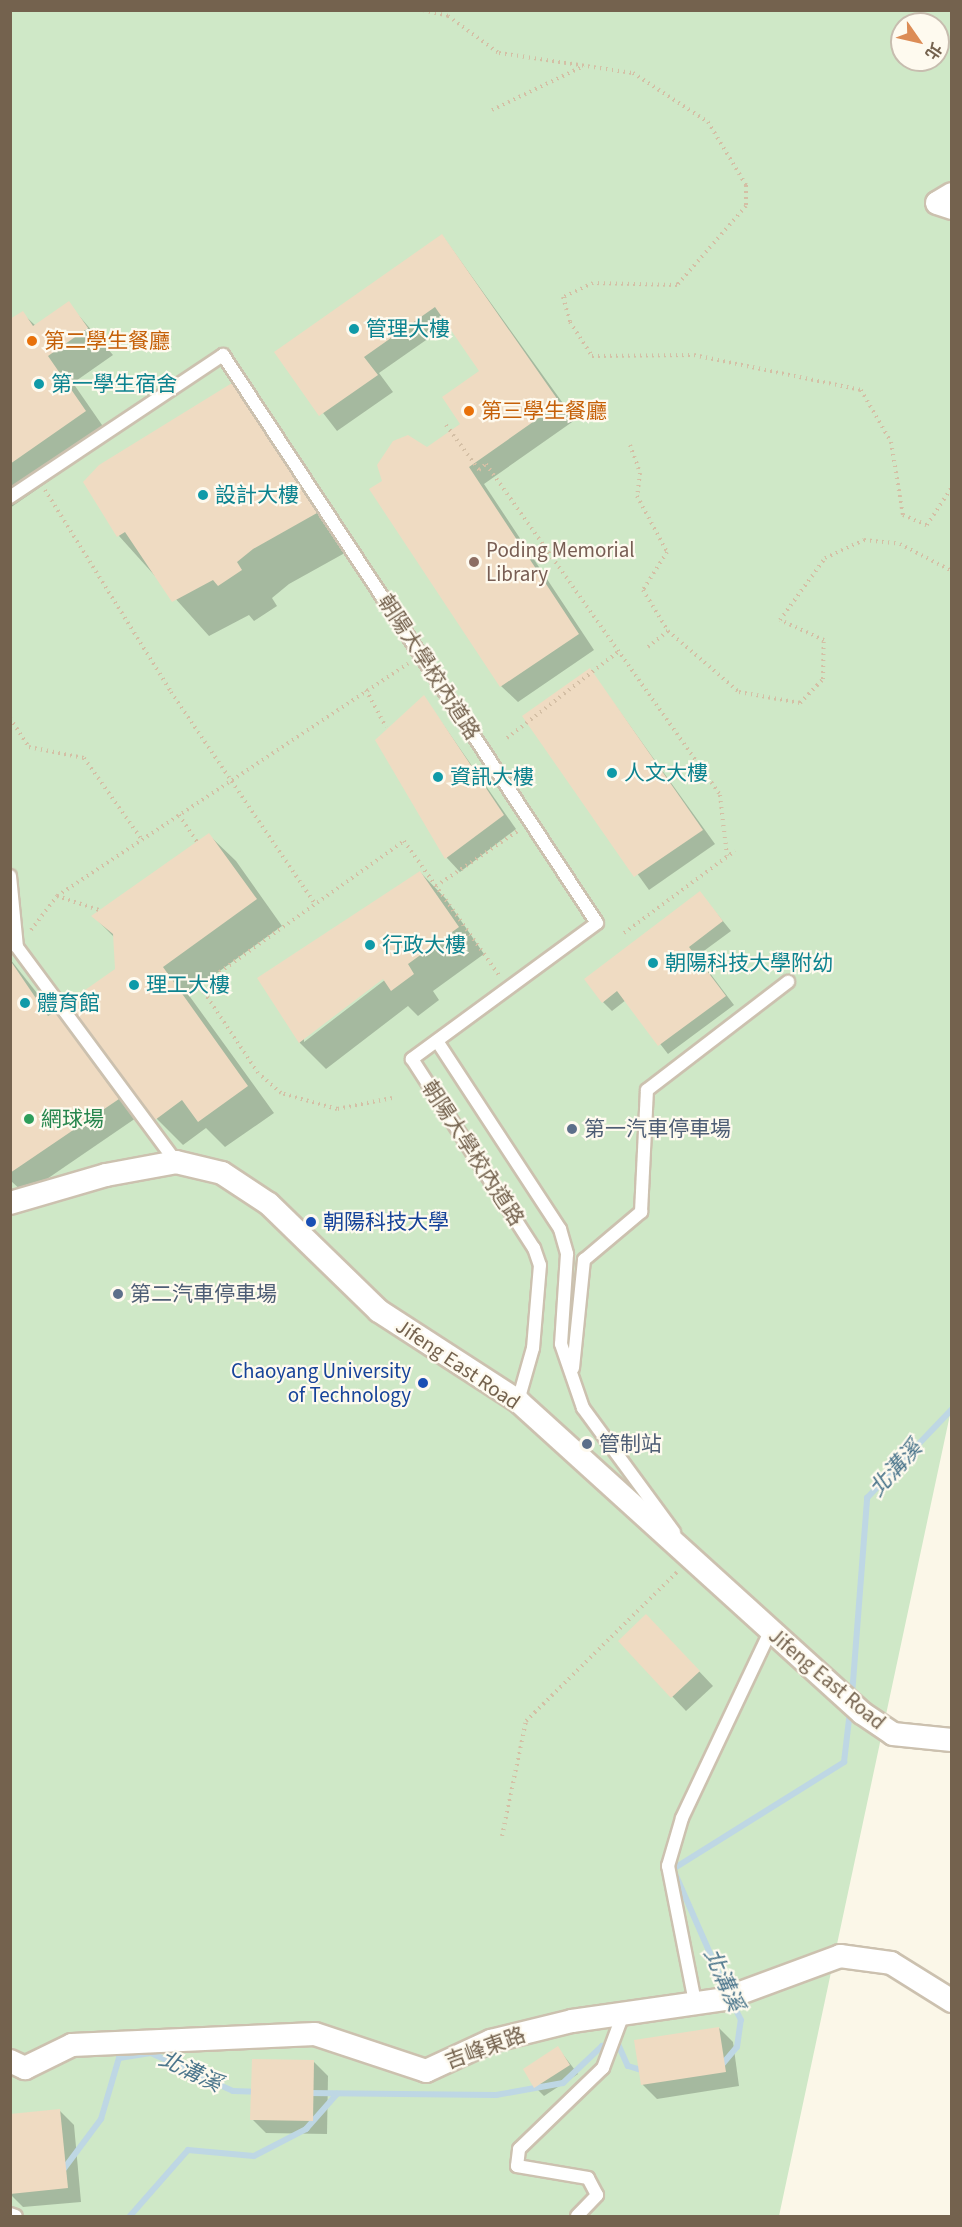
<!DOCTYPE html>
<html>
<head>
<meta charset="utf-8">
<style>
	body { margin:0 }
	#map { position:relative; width:962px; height:2227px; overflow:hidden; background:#fbf7e8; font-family:"Source Sans 3","Noto Sans TC",sans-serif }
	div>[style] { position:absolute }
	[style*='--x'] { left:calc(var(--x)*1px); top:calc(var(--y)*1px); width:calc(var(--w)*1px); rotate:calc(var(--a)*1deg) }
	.green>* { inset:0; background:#cfe8c7 }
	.shadow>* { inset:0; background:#0003 }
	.stream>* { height:6px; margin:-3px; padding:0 3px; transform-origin:3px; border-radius:3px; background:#bed7e4 }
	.building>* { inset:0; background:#efdbc2 }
	.path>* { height:4px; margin-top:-2px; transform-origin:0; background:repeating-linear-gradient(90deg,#d4bfa5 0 1.5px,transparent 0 6px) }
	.roads { filter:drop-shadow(2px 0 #ccc1af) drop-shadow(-2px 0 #ccc1af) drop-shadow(0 2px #ccc1af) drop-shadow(0 -2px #ccc1af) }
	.lane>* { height:12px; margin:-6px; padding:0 6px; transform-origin:6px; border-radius:6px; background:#fff }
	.street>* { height:22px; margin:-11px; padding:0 11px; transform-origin:11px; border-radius:11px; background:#fff }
	.dots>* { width:16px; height:16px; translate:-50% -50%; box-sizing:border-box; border:3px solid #fefaef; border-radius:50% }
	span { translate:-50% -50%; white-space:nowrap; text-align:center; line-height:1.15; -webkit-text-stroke:4.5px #fefaef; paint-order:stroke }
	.culture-label { font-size:21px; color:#0d838f }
	.left { translate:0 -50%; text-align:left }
	.food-label { font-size:21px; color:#c56008 }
	.education-label { font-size:21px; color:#785e54 }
	.street-label { font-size:21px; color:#74624e }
	.leisure-label { font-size:21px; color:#27864d }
	.service-label { font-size:21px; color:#4e5e75 }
	.transit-label { font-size:21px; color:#164399 }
	.right { translate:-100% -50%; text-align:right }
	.water-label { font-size:22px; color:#4c768c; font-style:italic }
	.frame { position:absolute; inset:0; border:12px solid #74624e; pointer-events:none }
	.north { position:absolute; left:890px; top:12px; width:60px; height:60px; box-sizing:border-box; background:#fefaef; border:2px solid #c7bdaf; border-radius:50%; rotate:124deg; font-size:16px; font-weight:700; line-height:24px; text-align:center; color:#74624e }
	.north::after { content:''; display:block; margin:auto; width:21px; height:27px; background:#dc8c56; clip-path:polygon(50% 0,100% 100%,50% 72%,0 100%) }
</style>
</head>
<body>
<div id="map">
	<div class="green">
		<i style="clip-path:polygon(evenodd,11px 11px,951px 11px,951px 1410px,779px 2216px,11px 2216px,11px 11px,902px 24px,938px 24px,938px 60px,902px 60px,902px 24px)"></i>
	</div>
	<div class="shadow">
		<i style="clip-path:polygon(442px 235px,575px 420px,484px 484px,594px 650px,518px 702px,501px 686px,384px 481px,462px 425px,482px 371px,449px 324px,379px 373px,393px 392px,337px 431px,276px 352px)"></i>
		<i style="clip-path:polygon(68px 303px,113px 355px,73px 383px,111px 438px,10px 508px,10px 321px,22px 313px,36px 326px)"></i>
		<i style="clip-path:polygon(232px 385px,267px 421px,352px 549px,289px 584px,272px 598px,277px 606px,254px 621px,249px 615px,209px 636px,119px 536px,85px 482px)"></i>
		<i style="clip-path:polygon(590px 670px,715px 844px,649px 890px,524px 716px)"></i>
		<i style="clip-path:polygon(424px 697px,516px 829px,460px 872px,447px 858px)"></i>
		<i style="clip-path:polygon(209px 835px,236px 861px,282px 926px,188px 994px,274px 1113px,225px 1147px,206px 1128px,183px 1145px,157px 1119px,116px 969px,115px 938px,93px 916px)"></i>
		<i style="clip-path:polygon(evenodd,420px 872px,446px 899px,484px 954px,433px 991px,439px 1000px,418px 1016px,408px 1006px,326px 1069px,300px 1043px,259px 979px,420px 872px,388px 974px,390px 976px,304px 1042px,304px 1038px,388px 974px)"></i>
		<i style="clip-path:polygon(700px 893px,731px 931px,697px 956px,734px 1005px,668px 1054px,626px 1000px,612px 1011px,603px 1002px)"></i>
		<i style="clip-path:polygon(10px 959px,136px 1118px,25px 1194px,10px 1180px)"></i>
		<i style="clip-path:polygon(660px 1630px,713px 1686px,686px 1711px,620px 1641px)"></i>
		<i style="clip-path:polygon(719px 2028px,733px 2042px,739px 2086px,657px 2099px,643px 2085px,636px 2042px)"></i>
		<i style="clip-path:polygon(558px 2048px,578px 2074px,544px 2096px,535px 2087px)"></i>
		<i style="clip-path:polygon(314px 2062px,328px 2076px,327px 2134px,266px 2133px,252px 2119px)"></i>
		<i style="clip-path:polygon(60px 2111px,74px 2125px,81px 2202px,23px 2207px,10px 2194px,10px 2116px)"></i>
	</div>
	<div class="stream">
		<i style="--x:852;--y:1695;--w:198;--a:-85.6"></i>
		<i style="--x:867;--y:1498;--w:123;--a:-46.3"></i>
		<i style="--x:727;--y:1992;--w:134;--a:-113.7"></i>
		<i style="--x:673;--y:1869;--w:202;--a:-32"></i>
		<i style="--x:844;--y:1762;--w:51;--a:-83.3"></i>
		<i style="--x:720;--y:2067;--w:26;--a:-50"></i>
		<i style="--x:737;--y:2047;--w:27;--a:-82"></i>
		<i style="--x:741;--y:2020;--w:20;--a:-117"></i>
		<i style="--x:307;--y:2093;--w:189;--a:0.6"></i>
		<i style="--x:496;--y:2095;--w:68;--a:-10.2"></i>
		<i style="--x:563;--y:2083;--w:54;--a:-43.5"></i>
		<i style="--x:602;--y:2046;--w:16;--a:-7"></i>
		<i style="--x:618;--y:2044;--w:24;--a:66"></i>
		<i style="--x:628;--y:2066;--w:17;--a:17"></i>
		<i style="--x:60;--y:2174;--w:69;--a:-53.3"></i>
		<i style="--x:101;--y:2119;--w:64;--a:-73.6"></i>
		<i style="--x:119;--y:2058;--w:32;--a:-9"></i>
		<i style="--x:151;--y:2053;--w:90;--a:24.9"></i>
		<i style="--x:233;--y:2091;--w:25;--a:2"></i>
		<i style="--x:130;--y:2216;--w:88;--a:-48.7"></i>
		<i style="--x:188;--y:2150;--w:66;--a:5.2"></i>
		<i style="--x:254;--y:2156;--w:59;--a:-27.4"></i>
		<i style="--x:306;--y:2129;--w:47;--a:-48.5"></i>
	</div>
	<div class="building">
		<i style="clip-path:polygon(442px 234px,560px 403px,469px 467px,579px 634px,500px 687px,369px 489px,382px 481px,377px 465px,393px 441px,408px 435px,427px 447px,460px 424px,442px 397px,479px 371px,435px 307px,364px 357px,378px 375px,319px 416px,274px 352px)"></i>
		<i style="clip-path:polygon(69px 301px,88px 328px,48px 356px,86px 411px,10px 464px,10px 319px,23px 311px,33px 326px)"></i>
		<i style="clip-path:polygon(232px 383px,317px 513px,253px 549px,237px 562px,242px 570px,218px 586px,213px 580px,172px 602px,125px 532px,117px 537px,83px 482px,99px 465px)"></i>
		<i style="clip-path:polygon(590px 668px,703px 830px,634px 877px,522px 716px)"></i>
		<i style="clip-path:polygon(424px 695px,504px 815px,445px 859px,375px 740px)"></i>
		<i style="clip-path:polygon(209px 833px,257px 899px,163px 967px,248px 1086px,198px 1122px,182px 1100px,155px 1120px,68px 1002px,115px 969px,113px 934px,91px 916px)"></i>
		<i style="clip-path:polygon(420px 871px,459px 927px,408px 964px,414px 974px,391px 991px,383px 979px,299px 1043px,257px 978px)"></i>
		<i style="clip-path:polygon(700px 891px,723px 921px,689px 947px,726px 996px,658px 1046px,617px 991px,602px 1003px,584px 979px)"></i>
		<i style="clip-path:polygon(10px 960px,48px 1016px,55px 1012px,119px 1099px,10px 1173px)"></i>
		<i style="clip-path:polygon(646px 1614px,700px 1671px,671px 1698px,618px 1641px)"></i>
		<i style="clip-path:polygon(719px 2027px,726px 2072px,641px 2085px,634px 2040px)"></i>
		<i style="clip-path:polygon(558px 2046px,570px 2065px,534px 2088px,523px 2069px)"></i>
		<i style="clip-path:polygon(252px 2059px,314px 2060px,313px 2121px,250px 2120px)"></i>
		<i style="clip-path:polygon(60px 2109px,68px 2188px,10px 2194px,10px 2114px)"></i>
	</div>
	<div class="path">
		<i style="--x:423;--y:10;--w:26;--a:13"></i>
		<i style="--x:448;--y:16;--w:63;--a:36"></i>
		<i style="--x:499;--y:53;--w:135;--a:8.5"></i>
		<i style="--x:633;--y:73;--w:90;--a:33.2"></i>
		<i style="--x:708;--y:122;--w:74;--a:58.9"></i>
		<i style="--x:746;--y:185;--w:21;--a:90"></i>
		<i style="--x:746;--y:206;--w:105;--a:131.1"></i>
		<i style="--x:677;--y:285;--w:84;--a:-178.6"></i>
		<i style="--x:593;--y:283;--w:33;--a:155"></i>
		<i style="--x:563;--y:297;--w:26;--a:74"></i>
		<i style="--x:570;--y:322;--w:40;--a:57.1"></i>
		<i style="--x:592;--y:356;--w:102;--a:-0.6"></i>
		<i style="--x:694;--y:355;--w:171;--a:11.8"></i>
		<i style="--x:861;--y:390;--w:60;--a:60"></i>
		<i style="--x:891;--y:442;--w:74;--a:80.7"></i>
		<i style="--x:903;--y:515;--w:26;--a:23"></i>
		<i style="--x:927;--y:525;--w:45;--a:-56.7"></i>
		<i style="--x:492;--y:110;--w:102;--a:-25.6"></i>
		<i style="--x:446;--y:425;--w:56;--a:53.7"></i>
		<i style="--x:479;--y:470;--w:9;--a:-41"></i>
		<i style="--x:486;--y:464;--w:405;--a:54.7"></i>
		<i style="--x:720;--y:795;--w:61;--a:83.5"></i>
		<i style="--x:630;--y:445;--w:30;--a:70"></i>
		<i style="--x:640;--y:473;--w:23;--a:97"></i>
		<i style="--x:637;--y:496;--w:64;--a:61.8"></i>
		<i style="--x:667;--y:552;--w:45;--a:122.3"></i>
		<i style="--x:643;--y:590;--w:48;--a:58.6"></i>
		<i style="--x:45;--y:490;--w:238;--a:58"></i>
		<i style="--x:171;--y:692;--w:256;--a:55.8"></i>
		<i style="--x:648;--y:647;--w:26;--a:-39"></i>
		<i style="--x:668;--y:631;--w:94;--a:40.7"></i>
		<i style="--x:739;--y:692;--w:62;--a:10.2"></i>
		<i style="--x:800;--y:703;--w:33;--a:-46"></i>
		<i style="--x:823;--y:679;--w:39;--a:-89"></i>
		<i style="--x:824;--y:640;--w:48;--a:-155.6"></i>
		<i style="--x:780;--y:620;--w:77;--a:-54"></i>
		<i style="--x:825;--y:558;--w:43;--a:-24.8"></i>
		<i style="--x:864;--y:540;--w:36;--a:6"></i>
		<i style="--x:900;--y:544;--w:59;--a:27.4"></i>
		<i style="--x:366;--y:690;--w:42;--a:61.6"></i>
		<i style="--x:10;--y:718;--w:35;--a:57"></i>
		<i style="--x:29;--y:747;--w:56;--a:11.3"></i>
		<i style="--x:84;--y:758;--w:100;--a:54.7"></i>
		<i style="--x:507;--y:738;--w:140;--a:-37.8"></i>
		<i style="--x:179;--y:815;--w:32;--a:56"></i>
		<i style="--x:436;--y:886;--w:99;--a:-33.9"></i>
		<i style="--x:57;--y:896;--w:44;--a:18.4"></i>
		<i style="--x:31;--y:930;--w:43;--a:-52.6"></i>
		<i style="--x:57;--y:896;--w:421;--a:-33.5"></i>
		<i style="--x:624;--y:933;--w:138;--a:-36.5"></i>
		<i style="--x:392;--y:1098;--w:56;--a:168.7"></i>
		<i style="--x:337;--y:1109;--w:58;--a:-164.1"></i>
		<i style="--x:281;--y:1093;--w:30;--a:-139"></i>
		<i style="--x:258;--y:1073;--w:105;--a:-123.7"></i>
		<i style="--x:200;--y:986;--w:250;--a:-35.4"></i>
		<i style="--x:404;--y:841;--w:164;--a:54.7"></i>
		<i style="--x:502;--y:1836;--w:117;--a:-78.2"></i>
		<i style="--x:526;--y:1721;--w:212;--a:-44.6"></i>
	</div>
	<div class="roads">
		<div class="lane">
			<i style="--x:10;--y:497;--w:256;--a:-33.7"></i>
			<i style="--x:223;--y:355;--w:680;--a:56.64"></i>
			<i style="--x:597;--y:923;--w:230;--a:143.7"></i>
			<i style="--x:412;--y:1059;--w:225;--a:57.2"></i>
			<i style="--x:534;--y:1248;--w:18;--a:71"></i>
			<i style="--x:540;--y:1265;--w:83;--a:94.8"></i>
			<i style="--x:533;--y:1348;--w:55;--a:105.8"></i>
			<i style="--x:10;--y:876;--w:71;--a:84.4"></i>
			<i style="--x:17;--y:947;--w:267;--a:53.5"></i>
			<i style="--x:437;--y:1041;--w:225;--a:56.8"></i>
			<i style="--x:560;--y:1229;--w:26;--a:74"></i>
			<i style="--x:567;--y:1254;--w:90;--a:93.8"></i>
			<i style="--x:561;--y:1344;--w:68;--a:71"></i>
			<i style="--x:583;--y:1408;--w:154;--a:53.7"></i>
			<i style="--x:573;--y:1368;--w:109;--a:-84.2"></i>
			<i style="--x:584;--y:1260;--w:75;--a:-40.1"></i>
			<i style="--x:641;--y:1212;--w:122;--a:-87.2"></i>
			<i style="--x:647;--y:1090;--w:178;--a:-37.5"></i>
			<i style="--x:695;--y:2002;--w:139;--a:-101.2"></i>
			<i style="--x:668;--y:1866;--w:50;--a:-73.7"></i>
			<i style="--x:682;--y:1818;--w:206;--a:-64.7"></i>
			<i style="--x:10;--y:2214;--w:6;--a:18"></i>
			<i style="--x:577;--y:2216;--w:29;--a:-46"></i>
			<i style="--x:597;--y:2195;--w:19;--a:-118"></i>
			<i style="--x:588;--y:2178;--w:72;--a:-170.4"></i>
			<i style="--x:517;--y:2166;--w:17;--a:-83"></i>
			<i style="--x:519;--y:2149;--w:117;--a:-44"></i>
			<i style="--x:603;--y:2068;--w:54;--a:-69.6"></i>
		</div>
		<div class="street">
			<i style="--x:952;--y:194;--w:17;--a:149"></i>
			<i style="--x:937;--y:203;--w:16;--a:18"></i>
			<i style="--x:10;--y:1203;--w:100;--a:-16.3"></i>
			<i style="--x:106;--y:1175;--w:71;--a:-10.5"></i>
			<i style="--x:176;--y:1162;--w:47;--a:13.4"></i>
			<i style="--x:222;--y:1173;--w:56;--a:33.4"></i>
			<i style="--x:269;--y:1204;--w:153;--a:44.2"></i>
			<i style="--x:379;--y:1311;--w:166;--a:32.9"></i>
			<i style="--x:518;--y:1401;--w:464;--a:42.2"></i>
			<i style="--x:862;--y:1713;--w:37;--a:34"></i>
			<i style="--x:893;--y:1734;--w:59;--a:5.8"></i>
			<i style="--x:10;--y:2061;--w:17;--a:25"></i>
			<i style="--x:25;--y:2068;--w:52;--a:-26.1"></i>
			<i style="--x:72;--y:2045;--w:243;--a:-2.6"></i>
			<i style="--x:315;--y:2034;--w:117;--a:18.4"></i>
			<i style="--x:426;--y:2071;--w:72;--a:-24.8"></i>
			<i style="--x:491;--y:2041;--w:83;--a:-13.9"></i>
			<i style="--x:572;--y:2021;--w:154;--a:-8.2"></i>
			<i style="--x:724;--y:1999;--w:124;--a:-20.3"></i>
			<i style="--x:840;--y:1956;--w:51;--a:7.8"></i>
			<i style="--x:891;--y:1963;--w:72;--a:31.9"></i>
		</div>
	</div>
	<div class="dots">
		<i style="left:354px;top:329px;background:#0f9aa8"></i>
		<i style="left:32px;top:341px;background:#e8710a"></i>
		<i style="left:39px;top:384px;background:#0f9aa8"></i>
		<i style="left:469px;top:411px;background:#e8710a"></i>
		<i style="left:203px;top:495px;background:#0f9aa8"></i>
		<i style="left:474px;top:562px;background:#8d6e63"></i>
		<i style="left:612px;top:773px;background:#0f9aa8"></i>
		<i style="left:438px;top:777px;background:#0f9aa8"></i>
		<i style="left:370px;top:945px;background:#0f9aa8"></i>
		<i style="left:653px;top:963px;background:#0f9aa8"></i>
		<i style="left:134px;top:985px;background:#0f9aa8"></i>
		<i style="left:25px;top:1003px;background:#0f9aa8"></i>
		<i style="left:29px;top:1119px;background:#2e9e5b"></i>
		<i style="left:572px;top:1129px;background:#5c6f8a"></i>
		<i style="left:311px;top:1222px;background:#1a4fb4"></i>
		<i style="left:118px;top:1294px;background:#5c6f8a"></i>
		<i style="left:423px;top:1383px;background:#1a4fb4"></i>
		<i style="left:587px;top:1444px;background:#5c6f8a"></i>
	</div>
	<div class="culture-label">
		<span class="left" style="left:366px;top:329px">管理大樓</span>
		<span class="left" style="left:51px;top:384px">第一學生宿舍</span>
		<span class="left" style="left:215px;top:495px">設計大樓</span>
		<span class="left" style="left:624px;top:773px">人文大樓</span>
		<span class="left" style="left:450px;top:777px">資訊大樓</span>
		<span class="left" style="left:382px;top:945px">行政大樓</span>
		<span class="left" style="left:665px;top:963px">朝陽科技大學附幼</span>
		<span class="left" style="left:146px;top:985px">理工大樓</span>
		<span class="left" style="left:37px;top:1003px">體育館</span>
	</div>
	<div class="food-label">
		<span class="left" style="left:44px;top:341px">第二學生餐廳</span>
		<span class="left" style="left:481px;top:411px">第三學生餐廳</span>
	</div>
	<div class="education-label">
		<span class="left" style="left:486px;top:562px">Poding Memorial<br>Library</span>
	</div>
	<div class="street-label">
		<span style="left:429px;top:667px;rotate:57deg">朝陽大學校內道路</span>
		<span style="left:473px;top:1153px;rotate:57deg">朝陽大學校內道路</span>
		<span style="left:458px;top:1364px;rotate:34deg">Jifeng East Road</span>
		<span style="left:827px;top:1679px;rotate:40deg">Jifeng East Road</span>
		<span style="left:485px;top:2048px;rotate:-20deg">吉峰東路</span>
	</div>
	<div class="leisure-label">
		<span class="left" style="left:41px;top:1119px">網球場</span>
	</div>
	<div class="service-label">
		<span class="left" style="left:584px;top:1129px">第一汽車停車場</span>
		<span class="left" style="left:130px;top:1294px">第二汽車停車場</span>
		<span class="left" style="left:599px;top:1444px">管制站</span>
	</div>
	<div class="transit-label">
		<span class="left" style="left:323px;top:1222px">朝陽科技大學</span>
		<span class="right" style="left:411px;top:1383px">Chaoyang University<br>of Technology</span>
	</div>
	<div class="water-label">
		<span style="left:896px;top:1469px;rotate:-48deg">北溝溪</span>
		<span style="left:723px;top:1980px;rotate:66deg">北溝溪</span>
		<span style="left:190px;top:2072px;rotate:25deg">北溝溪</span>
	</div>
	<div class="frame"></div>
	<div class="north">北</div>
</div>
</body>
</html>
